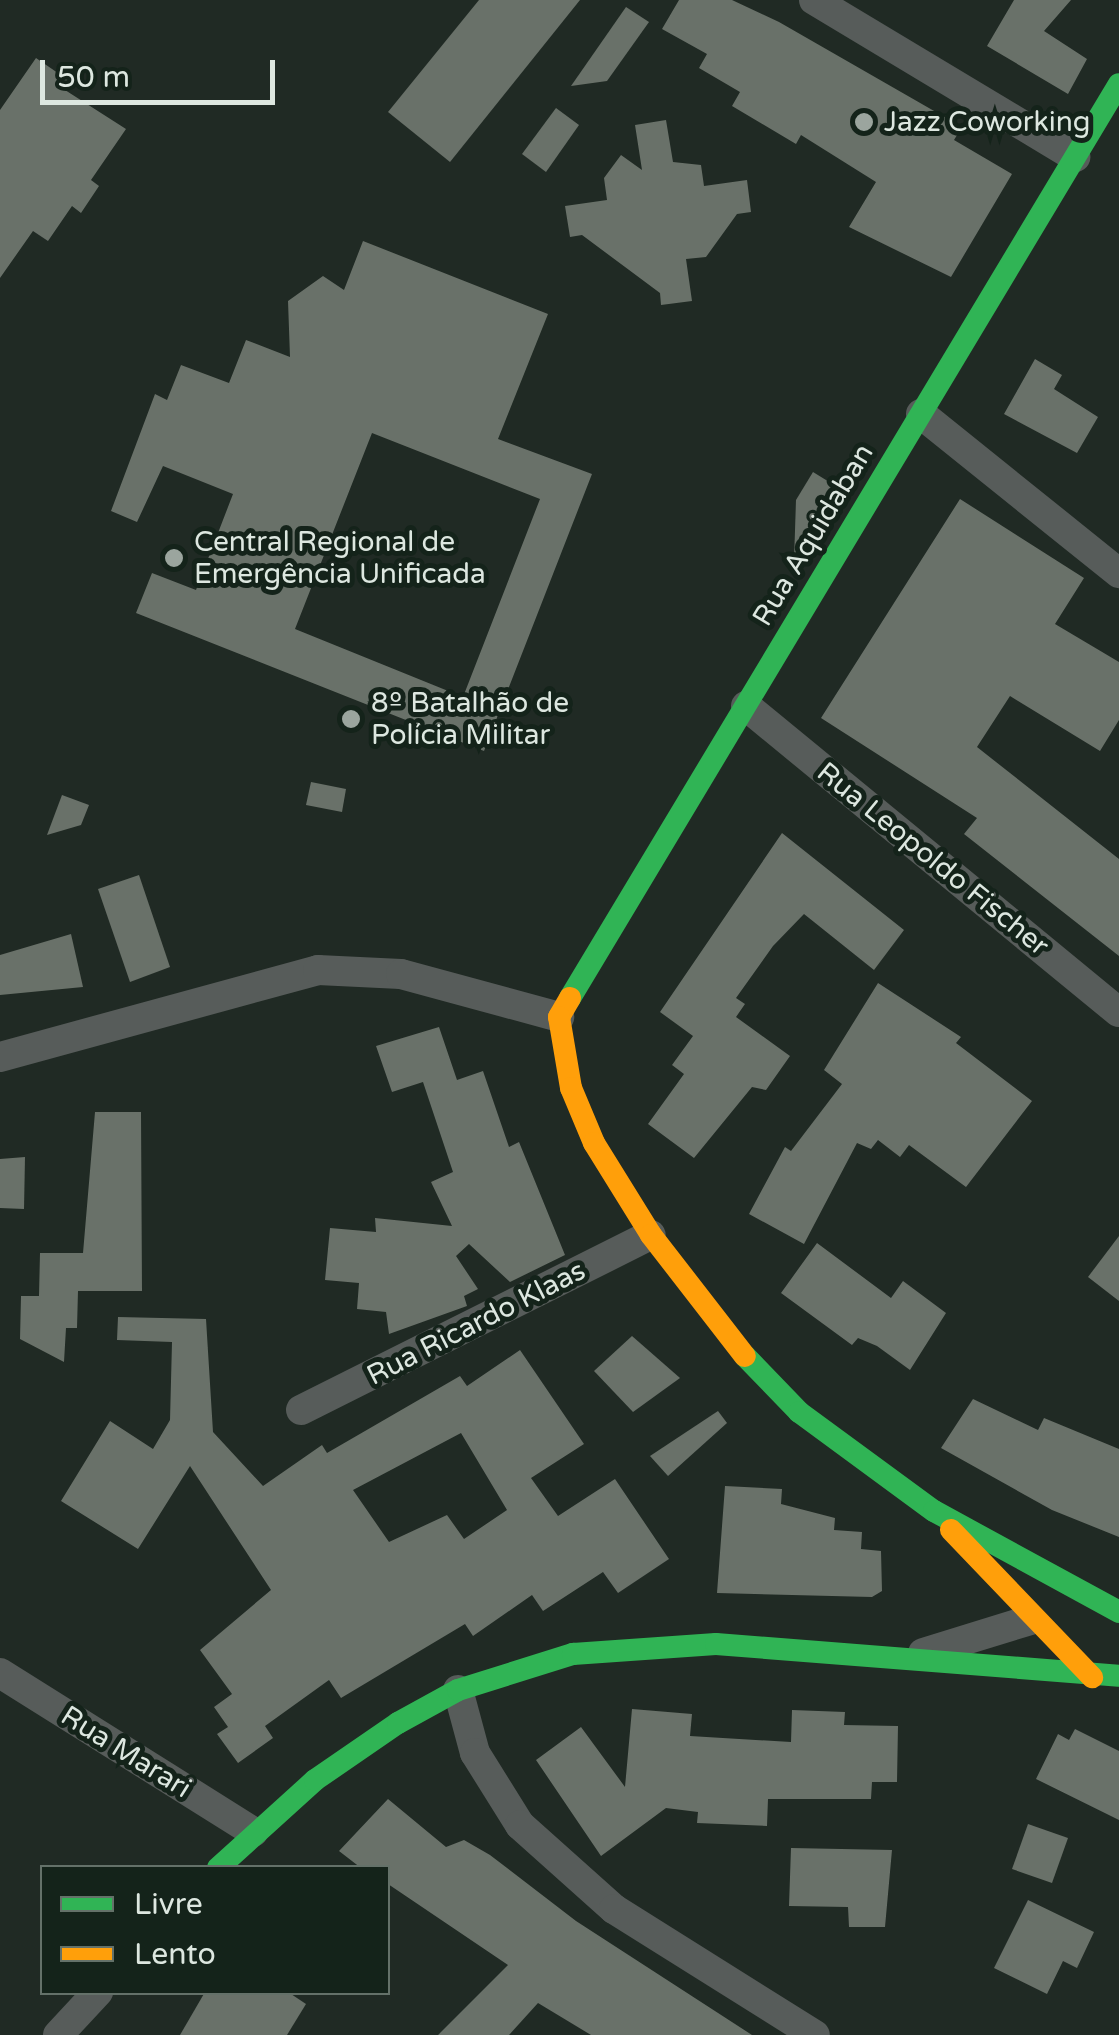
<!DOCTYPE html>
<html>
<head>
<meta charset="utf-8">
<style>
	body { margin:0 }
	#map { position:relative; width:1119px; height:2035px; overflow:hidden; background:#202a24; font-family:"Varela Round",sans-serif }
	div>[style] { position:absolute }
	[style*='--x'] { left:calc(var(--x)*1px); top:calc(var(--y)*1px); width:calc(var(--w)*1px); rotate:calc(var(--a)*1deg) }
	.building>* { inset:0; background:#697169 }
	.street>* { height:30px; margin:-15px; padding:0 15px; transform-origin:15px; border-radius:15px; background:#575c5a }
	.fast>* { height:22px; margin:-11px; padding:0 11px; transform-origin:11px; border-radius:11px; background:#30b455 }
	.slow>* { height:22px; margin:-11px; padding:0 11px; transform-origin:11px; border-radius:11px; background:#ff9f0a }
	.dots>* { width:28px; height:28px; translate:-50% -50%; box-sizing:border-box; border:5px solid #14231a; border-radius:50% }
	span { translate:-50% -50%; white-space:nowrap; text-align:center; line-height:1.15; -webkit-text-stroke:10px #14231a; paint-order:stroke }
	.poi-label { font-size:28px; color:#dde7e0 }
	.left { translate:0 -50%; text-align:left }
	.street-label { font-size:28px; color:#dde7e0 }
	.legend { position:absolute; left:40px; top:1865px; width:350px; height:130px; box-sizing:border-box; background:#14231a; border:2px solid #647169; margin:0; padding:12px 18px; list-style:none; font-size:30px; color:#dde7e0 }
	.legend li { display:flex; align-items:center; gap:20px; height:50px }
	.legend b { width:50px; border:2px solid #647169 }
	.scale { position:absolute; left:40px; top:60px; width:235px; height:45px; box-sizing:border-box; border:5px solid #dde7e0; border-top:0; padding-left:12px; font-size:30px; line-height:35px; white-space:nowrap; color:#dde7e0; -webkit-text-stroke:8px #14231a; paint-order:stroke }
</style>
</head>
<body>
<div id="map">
	<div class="building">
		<i style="clip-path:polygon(479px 0,580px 0,450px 162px,388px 112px)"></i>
		<i style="clip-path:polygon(679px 0,732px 0,779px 22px,962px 127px,954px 140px,1012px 174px,951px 277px,849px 227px,876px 182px,801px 135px,796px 144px,732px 106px,740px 92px,699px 68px,707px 54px,662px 29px)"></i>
		<i style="clip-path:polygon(1014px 0,1071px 0,1044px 31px,1087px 59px,1068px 94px,987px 46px)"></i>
		<i style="clip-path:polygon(626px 7px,649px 22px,607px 81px,571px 86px)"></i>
		<i style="clip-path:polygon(36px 58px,71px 82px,65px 90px,126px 129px,91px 180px,99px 186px,81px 213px,72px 206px,48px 241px,33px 231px,0 278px,0 110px)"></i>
		<i style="clip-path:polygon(556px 108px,579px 125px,546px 172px,522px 154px)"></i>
		<i style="clip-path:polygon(666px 120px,673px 162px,701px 165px,704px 186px,747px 180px,751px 212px,737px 214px,706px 257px,686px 259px,692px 301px,661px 305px,660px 293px,582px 235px,570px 237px,565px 206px,607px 200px,604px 178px,621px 155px,642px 170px,635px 125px)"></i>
		<i style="clip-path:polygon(evenodd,363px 241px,548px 314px,498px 439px,592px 474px,484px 751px,136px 613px,152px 573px,196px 590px,233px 494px,163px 466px,137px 522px,111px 511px,155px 394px,167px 400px,181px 365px,229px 383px,246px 340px,290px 357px,288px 301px,323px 276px,344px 290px,363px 241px,372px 433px,540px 499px,463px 697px,295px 629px,372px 433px)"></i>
		<i style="clip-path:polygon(1035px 359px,1062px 375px,1054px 389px,1098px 417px,1077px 453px,1004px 414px)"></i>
		<i style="clip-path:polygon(813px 472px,839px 488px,794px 561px,796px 500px)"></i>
		<i style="clip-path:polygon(960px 499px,1084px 578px,1055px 624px,1119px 662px,1119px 720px,1100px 751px,1010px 696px,977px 747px,1119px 859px,1119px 956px,964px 834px,977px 818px,821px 718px)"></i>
		<i style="clip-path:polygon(311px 782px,346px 789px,342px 812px,306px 805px)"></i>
		<i style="clip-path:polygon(62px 795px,89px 805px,81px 825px,47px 835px)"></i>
		<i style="clip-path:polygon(782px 833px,904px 930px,874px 970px,804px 914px,773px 946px,736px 998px,745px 1004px,736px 1017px,790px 1056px,766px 1090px,752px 1087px,694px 1158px,648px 1124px,684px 1074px,672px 1065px,693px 1036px,660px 1012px)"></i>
		<i style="clip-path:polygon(139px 875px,170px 967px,130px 982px,98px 889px)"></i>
		<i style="clip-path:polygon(71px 934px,83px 987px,0 995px,0 955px)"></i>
		<i style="clip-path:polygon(878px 983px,961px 1037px,956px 1043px,1032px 1101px,966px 1187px,909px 1145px,900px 1157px,878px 1140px,871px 1149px,857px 1143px,804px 1244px,749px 1214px,785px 1147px,791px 1151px,842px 1084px,824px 1070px)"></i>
		<i style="clip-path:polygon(439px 1027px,457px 1080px,483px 1071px,509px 1147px,519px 1142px,565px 1255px,510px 1282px,469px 1244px,456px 1256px,478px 1289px,464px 1296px,467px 1306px,389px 1334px,386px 1312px,357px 1309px,359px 1283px,325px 1280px,330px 1228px,376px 1232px,375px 1218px,452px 1226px,431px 1182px,453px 1172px,423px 1082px,392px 1092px,376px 1046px)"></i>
		<i style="clip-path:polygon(95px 1112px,141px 1112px,142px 1291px,78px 1291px,77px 1328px,66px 1328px,64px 1362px,20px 1339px,21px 1296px,39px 1296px,40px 1253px,83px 1253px)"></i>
		<i style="clip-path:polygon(25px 1157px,24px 1209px,0 1208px,0 1159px)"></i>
		<i style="clip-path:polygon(1119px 1236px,1119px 1301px,1088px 1277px)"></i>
		<i style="clip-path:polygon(817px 1243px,891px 1298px,903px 1281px,946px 1313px,910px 1370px,877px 1346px,858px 1338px,852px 1345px,781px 1293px)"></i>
		<i style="clip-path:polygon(evenodd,118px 1317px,206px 1319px,213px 1432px,263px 1486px,322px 1445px,327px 1453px,460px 1376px,467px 1386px,520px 1350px,584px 1444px,531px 1478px,558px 1516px,615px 1479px,669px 1559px,618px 1593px,603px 1572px,543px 1611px,532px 1595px,473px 1636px,465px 1624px,341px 1698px,329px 1680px,265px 1726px,273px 1738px,238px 1763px,217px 1734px,228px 1727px,214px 1707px,232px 1694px,200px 1650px,271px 1590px,190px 1466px,138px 1549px,61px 1501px,110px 1421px,153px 1449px,170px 1420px,172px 1342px,117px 1340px,118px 1317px,461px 1433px,507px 1510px,464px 1539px,447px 1515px,389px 1542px,353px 1490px,461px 1433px)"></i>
		<i style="clip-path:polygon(632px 1336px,680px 1378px,633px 1412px,594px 1371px)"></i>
		<i style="clip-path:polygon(973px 1399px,1038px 1430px,1044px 1418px,1119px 1449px,1119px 1537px,1052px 1510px,941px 1448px)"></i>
		<i style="clip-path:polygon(718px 1411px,727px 1423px,668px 1476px,650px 1456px)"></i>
		<i style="clip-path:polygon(725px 1486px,782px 1489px,781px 1504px,835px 1518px,834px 1530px,862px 1532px,861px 1549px,881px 1551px,882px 1591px,872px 1597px,717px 1593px)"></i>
		<i style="clip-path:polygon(632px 1709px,692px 1714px,690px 1736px,791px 1742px,792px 1710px,845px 1712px,844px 1725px,898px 1726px,897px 1782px,872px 1782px,871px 1799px,768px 1799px,767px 1826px,697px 1823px,698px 1812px,666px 1808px,601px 1856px,536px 1760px,581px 1727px,625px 1787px)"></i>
		<i style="clip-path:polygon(1075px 1729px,1119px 1751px,1119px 1820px,1036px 1779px,1058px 1734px,1069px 1740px)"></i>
		<i style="clip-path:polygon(388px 1799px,446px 1847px,464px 1840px,490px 1855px,576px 1921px,752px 2035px,591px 2035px,538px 2003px,509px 2035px,438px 2035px,508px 1965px,388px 1884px,388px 1868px,361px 1868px,339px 1851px)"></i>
		<i style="clip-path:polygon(1028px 1824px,1068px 1838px,1052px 1883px,1012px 1869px)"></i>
		<i style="clip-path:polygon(791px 1848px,892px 1850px,885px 1927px,849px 1927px,848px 1907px,789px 1906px)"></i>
		<i style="clip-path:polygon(1028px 1900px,1094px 1932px,1077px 1968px,1063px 1961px,1047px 1994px,994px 1968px)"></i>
		<i style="clip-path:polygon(205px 1992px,288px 1992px,306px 2004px,287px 2035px,180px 2035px)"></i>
	</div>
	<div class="street">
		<i style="--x:814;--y:0;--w:305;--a:31"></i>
		<i style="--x:921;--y:414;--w:254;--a:38.8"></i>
		<i style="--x:746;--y:706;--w:482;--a:39.4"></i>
		<i style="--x:0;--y:1057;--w:330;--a:-15.3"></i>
		<i style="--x:318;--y:970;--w:83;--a:2.8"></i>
		<i style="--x:401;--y:974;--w:164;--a:15.2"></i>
		<i style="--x:301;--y:1410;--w:391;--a:-26.6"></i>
		<i style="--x:923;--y:1653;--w:112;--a:-17.1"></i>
		<i style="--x:0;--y:1673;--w:299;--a:32.1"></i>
		<i style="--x:458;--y:1690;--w:65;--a:74.9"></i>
		<i style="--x:475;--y:1753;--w:85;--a:58"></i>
		<i style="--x:520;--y:1825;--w:126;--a:41.8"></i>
		<i style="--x:614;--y:1909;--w:237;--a:32.1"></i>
		<i style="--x:58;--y:2035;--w:59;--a:-47.1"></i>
	</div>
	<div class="fast">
		<i style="--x:570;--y:998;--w:1066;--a:-59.01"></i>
		<i style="--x:745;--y:1356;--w:78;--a:46"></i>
		<i style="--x:799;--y:1412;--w:167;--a:36.3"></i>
		<i style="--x:934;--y:1511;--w:211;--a:28.6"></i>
		<i style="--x:218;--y:1868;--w:131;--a:-42.2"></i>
		<i style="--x:315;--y:1780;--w:101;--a:-34.5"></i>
		<i style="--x:398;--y:1723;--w:68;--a:-28.8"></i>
		<i style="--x:458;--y:1690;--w:121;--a:-17.4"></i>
		<i style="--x:573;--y:1654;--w:143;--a:-4"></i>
		<i style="--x:716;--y:1644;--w:404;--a:4.5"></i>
	</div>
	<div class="slow">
		<i style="--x:570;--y:998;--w:22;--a:120"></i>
		<i style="--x:559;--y:1017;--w:72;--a:80.4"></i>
		<i style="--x:571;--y:1088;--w:60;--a:67.3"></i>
		<i style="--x:594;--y:1143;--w:108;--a:58.2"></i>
		<i style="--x:651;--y:1235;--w:153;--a:52.2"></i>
		<i style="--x:951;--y:1530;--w:204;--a:46.2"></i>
	</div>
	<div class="dots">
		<i style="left:864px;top:122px;background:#9ba59e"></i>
		<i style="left:174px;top:558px;background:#9ba59e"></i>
		<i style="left:351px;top:719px;background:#9ba59e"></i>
	</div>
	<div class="poi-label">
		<span class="left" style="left:884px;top:122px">Jazz Coworking</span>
		<span class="left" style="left:194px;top:558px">Central Regional de<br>Emergência Unificada</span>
		<span class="left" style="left:371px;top:719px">8º Batalhão de<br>Polícia Militar</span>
	</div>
	<div class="street-label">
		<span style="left:813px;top:535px;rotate:-59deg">Rua Aquidaban</span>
		<span style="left:933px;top:859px;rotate:39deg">Rua Leopoldo Fischer</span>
		<span style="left:476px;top:1323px;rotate:-27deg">Rua Ricardo Klaas</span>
		<span style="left:126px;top:1752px;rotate:32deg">Rua Marari</span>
	</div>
	<ul class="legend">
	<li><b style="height:12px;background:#30b455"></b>Livre</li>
	<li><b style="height:12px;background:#ff9f0a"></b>Lento</li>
	</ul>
	<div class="scale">50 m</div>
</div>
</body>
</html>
